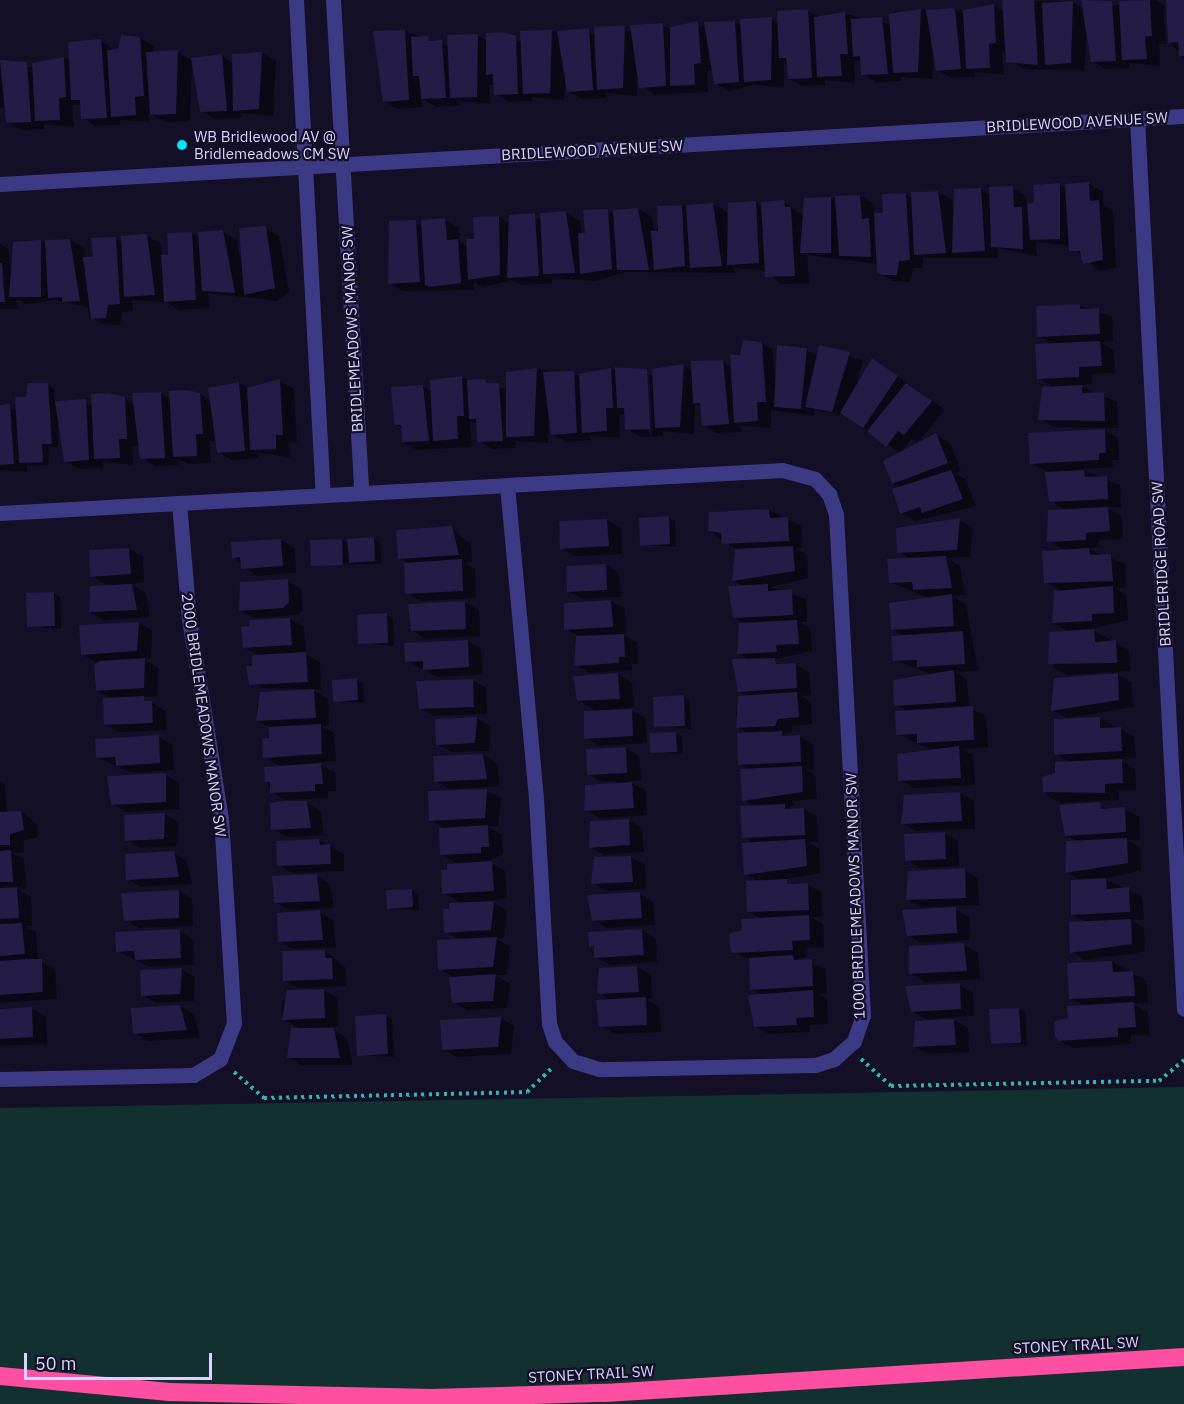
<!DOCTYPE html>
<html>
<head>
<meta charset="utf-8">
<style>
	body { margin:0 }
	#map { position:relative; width:1184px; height:1404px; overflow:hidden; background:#130f26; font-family:"IBM Plex Sans",sans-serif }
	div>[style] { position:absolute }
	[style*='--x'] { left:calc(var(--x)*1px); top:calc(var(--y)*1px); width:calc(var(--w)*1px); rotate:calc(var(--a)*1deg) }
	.green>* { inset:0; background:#12302f }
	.shadow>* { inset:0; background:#0007 }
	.building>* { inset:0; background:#241b47 }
	.path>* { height:4px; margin-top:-2px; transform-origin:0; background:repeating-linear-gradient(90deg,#2fb8b0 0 3px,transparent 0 7.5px) }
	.minor>* { height:15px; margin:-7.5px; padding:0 7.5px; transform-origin:7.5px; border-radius:7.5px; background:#3d3a85 }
	.motorway>* { height:18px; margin:-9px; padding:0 9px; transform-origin:9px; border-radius:9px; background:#ff4fa3 }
	.dots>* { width:16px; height:16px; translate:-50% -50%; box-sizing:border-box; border:3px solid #130f26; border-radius:50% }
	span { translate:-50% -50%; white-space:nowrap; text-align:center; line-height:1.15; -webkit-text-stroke:4.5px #130f26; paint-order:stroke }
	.street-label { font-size:15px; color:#d9d4ff }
	.poi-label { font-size:15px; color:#d9d4ff }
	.left { translate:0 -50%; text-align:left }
	.scale { position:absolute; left:24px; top:1353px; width:188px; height:27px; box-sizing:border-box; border:3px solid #d9d4ff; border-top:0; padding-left:8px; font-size:18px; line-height:21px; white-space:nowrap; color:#d9d4ff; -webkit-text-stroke:4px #130f26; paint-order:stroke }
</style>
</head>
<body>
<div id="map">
	<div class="green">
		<i style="clip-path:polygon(1184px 1087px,1184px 1404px,0 1404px,0 1108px)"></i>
	</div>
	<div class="shadow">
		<i style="clip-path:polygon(1004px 0,1072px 2px,1084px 9px,1155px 0,1164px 5px,1166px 44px,1159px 44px,1160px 66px,1129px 63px,1129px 68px,1106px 69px,1092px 61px,1087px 30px,1084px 70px,1022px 69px,1002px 51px,1004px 75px,974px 72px,975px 77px,951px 78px,937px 70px,934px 54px,932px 79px,901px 77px,901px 81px,876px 82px,863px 74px,862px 61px,854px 61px,855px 83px,825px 80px,825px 85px,803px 86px,789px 79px,784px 59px,784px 87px,752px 85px,729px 91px,715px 83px,713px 71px,707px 71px,708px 92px,654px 95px,637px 80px,637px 96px,606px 93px,606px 98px,582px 99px,568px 91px,566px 77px,564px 100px,532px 97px,532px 101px,509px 102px,495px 94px,495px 85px,489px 85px,490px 104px,459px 101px,459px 105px,436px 107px,421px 98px,422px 107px,398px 109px,384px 101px,404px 31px,449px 46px,478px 36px,488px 41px,522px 41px,552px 31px,596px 34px,595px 28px,633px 31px,662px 25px,671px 30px,735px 22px,742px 26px,771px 19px,779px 23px,808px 11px,819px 17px,845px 14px,891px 24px,921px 10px,955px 9px,964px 14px,994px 6px,1005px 12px)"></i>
		<i style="clip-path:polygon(1168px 0,1184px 0,1184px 58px,1170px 42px)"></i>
		<i style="clip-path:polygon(139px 38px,153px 46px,154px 53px,178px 52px,191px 60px,222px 56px,233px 63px,262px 53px,276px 61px,273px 116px,240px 113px,241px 118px,215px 119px,201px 111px,192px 62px,190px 121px,165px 122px,148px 113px,149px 122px,120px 120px,120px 125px,96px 126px,83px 118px,82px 104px,72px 105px,74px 127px,44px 124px,44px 129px,21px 130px,7px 122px,6px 107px,0 108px,0 62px,34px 68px,64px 58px,71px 62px,101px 41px,115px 51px)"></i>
		<i style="clip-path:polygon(1089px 184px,1103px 192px,1104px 205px,1113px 210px,1116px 268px,1099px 271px,1070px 246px,1036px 242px,1037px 256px,997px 248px,998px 258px,923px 258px,923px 268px,913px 268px,910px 282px,893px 281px,879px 273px,878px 264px,807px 255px,809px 283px,781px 284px,767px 271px,735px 268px,735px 273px,625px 272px,596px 281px,552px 278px,552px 283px,522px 285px,513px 280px,483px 287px,474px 282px,474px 290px,403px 291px,389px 283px,391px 223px,423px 225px,445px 220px,459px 228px,460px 242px,467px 246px,499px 217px,510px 224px,566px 213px,580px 221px,582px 234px,586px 234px,608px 211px,615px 215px,638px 209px,652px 217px,654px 232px,681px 206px,713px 204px,727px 212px,727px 219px,755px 202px,763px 207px,784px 202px,804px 216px,831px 198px,860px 196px,874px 204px,874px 215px,885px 214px,906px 195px,913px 199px,938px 192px,952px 200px,955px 217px,981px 189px,990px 195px,1012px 188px,1026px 196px,1027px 205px,1035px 205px,1060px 185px,1067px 189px)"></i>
		<i style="clip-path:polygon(265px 228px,279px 236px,289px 292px,277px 301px,208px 293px,209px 308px,179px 310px,168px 303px,132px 300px,133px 311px,122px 312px,120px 325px,103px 324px,89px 316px,88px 307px,55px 300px,25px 304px,16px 299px,18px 309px,0 309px,0 244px,8px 249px,11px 270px,41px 242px,70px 240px,84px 248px,85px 259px,94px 258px,115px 238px,123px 243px,147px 236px,161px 244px,162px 257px,169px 257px,192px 234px,200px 238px,223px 232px,237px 240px,240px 259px)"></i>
		<i style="clip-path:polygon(1080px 305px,1112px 317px,1113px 342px,1100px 342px,1114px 350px,1115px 373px,1092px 374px,1092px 384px,1078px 385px,1117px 402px,1118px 428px,1054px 427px,1040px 419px,1055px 388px,1038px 378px,1053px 345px,1039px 336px)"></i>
		<i style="clip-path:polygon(evenodd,758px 341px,772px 349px,775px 376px,806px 350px,818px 356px,820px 346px,863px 361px,856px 386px,886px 368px,945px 410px,918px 442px,912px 439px,900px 453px,847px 416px,815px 410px,814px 416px,771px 410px,771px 428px,741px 425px,742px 432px,717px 433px,703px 425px,702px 407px,695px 403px,694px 434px,663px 431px,663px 436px,641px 437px,627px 429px,626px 415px,619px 415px,620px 438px,590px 436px,591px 440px,566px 442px,552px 434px,549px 420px,548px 443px,515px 441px,516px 448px,493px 449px,479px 441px,476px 423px,470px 423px,472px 447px,417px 450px,403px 442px,403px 429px,395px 424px,423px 386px,432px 392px,462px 378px,507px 389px,507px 374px,537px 369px,579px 376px,611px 370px,654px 375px,683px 365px,693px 371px,723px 362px,732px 367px,742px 356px,744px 342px,758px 341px,646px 375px,649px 375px,652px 436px,649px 436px,646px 375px)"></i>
		<i style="clip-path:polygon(280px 381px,294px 389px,297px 442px,289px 442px,290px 457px,258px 453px,258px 458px,232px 460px,218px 452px,217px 441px,209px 441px,211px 463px,188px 464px,178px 459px,178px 465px,155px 466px,142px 458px,140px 446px,132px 446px,133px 465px,103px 462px,103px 468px,79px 469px,65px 461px,58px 406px,58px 447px,48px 447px,49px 465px,27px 466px,27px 472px,0 470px,0 404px,18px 411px,48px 385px,54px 389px,55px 402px,93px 405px,124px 398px,135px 405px,161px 393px,171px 399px,200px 394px,211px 401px,239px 383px,249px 389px)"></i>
		<i style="clip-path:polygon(1104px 430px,1118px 438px,1119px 460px,1112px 460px,1113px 467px,1080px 469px,1120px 485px,1121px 507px,1106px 507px,1122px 517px,1123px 539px,1099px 540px,1100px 547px,1086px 548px,1125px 564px,1126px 588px,1115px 588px,1126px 595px,1128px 620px,1091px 629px,1129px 650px,1130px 671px,1113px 672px,1131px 682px,1133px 707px,1067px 718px,1053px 710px,1110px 672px,1067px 675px,1053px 667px,1051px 634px,1070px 632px,1053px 623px,1063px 592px,1046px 582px,1066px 551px,1049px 541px,1067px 511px,1051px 501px,1046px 471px,1031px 463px)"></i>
		<i style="clip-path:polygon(936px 435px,950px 443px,961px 471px,955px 473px,965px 479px,976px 506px,915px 521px,902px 513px,901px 488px,893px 483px)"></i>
		<i style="clip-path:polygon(769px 510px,801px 526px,802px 548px,795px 548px,807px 555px,808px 578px,770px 587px,806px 599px,807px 622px,799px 622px,811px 629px,812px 651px,762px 662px,795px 664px,809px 672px,811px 695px,801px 696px,811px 702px,812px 724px,792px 726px,792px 732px,776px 736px,799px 736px,813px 744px,814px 769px,805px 769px,815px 775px,817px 799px,793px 801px,794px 806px,784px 809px,803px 809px,817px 817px,818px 842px,808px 842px,819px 849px,820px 873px,763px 883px,807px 884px,821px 892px,822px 917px,810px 917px,823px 924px,824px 947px,806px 948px,806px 957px,795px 960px,825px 968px,827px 993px,817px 994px,827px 999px,828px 1024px,810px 1025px,810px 1032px,769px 1034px,755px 1026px,762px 995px,752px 989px,750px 960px,734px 952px,744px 931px,762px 919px,749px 912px,762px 883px,746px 874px,755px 844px,744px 837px,757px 808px,744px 800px,750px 770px,740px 764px,751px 735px,737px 727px,736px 711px,750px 697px,739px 691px,754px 662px,738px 653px,746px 624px,734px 617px,745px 587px,733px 580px,737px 551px,709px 530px)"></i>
		<i style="clip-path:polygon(668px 518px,675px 521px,676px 547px,642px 545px)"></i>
		<i style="clip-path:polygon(607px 520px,621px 528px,622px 554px,575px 556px,561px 548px)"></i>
		<i style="clip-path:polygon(959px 520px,973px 527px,970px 557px,947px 558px,960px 566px,965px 595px,952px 596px,966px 604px,978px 671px,955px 672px,967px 680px,969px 708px,986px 716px,988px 747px,961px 749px,973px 755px,975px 785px,914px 788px,900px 780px,934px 751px,898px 734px,907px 711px,896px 705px,934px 675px,894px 660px,905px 636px,892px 629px,931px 599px,890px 582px,912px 560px,899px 552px)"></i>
		<i style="clip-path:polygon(452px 528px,471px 545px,472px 562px,465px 563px,475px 569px,476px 598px,421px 601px,407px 593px,409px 564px,400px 558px)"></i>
		<i style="clip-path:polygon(374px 539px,380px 542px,381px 564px,313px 565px,342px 540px,349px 544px)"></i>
		<i style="clip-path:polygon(281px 540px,295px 548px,296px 573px,256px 576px,234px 557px)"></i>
		<i style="clip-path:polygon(129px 549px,143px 557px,144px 582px,118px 586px,132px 585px,146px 593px,150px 617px,104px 620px,90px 612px,110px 587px,92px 576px,90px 552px)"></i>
		<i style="clip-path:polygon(606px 565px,619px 573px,621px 597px,583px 599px,569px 592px)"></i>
		<i style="clip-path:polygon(288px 581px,301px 589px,303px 610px,298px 615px,254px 618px,240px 610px)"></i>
		<i style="clip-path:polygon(53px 593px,60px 597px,61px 629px,29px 626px)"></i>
		<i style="clip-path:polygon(611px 601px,625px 609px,626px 634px,622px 634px,637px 643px,638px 664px,632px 664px,632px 670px,590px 673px,576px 665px,577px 635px,566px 629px,571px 603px)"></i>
		<i style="clip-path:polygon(465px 602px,479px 610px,480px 636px,426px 639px,413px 631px,410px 605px)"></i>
		<i style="clip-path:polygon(386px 615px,393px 618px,394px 646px,359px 643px)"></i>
		<i style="clip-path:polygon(290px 619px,304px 627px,306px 654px,320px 662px,321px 689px,311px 689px,328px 699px,329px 725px,321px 726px,334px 733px,336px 761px,317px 762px,335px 773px,336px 791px,328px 791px,328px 798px,286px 800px,272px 792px,266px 781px,282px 767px,264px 757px,270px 727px,258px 721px,257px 704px,304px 689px,262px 688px,249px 680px,253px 657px,260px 656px,244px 647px)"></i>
		<i style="clip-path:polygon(139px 623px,152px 631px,151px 658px,143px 659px,158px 668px,157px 696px,115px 698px,151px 702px,165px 711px,167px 730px,119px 732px,105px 724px,114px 700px,97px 691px,127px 660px,96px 662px,82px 654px)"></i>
		<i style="clip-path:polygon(467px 641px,481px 649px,483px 674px,438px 677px,406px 661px)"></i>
		<i style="clip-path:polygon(618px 674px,632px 682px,634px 707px,596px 711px,580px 701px,575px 677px)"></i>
		<i style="clip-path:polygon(356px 680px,363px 683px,364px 703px,335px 701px)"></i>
		<i style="clip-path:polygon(473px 680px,486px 688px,487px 714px,434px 716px,420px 708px)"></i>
		<i style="clip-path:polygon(683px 697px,690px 701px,691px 729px,656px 726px)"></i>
		<i style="clip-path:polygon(631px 710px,645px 718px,647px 743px,599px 746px,586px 738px)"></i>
		<i style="clip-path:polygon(477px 718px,490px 726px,489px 751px,452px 752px,438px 745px)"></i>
		<i style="clip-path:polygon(1099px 718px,1134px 736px,1136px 758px,1119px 759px,1135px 769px,1136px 790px,1118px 791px,1119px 800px,1060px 803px,1046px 795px,1044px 778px,1071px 763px,1055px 754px)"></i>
		<i style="clip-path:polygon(676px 734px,682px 737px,683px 754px,652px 752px)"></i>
		<i style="clip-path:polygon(158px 737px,172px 745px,174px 770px,131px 773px,97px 757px)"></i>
		<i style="clip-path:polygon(626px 748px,639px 756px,641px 780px,628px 781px,646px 791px,647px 815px,600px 818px,586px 810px,617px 781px,602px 782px,589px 774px)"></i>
		<i style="clip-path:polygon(483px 755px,497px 763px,500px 786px,450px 789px,436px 781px)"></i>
		<i style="clip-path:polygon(165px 775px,179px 783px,179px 809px,126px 812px,112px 804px)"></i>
		<i style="clip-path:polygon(0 782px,5px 785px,7px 813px,21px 812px,37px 824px,38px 837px,23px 841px,24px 852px,12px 853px,24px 859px,26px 889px,16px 888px,31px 897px,32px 926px,25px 926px,36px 932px,38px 961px,55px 969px,57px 999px,0 1003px)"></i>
		<i style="clip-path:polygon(487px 791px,501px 798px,498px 826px,487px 826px,502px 835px,503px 854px,488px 861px,505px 871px,507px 898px,476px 903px,493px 902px,507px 910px,504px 938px,495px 938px,510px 947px,507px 975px,495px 975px,510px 984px,507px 1008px,467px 1010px,453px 1002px,455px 978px,440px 969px,460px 940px,446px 932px,451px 910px,462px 904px,444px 893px,449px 871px,460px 865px,441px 854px,446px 829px,431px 820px,430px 793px)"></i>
		<i style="clip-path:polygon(960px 793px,974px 801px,975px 829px,916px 831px,902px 823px,902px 807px)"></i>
		<i style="clip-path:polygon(306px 802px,320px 810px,324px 835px,287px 837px,273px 829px)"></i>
		<i style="clip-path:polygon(1061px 806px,1125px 809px,1139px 817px,1140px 840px,1127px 840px,1140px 848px,1141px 870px,1105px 879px,1142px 897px,1144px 920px,1130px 920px,1144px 928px,1145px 952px,1085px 960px,1072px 952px,1086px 922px,1072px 914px,1081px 881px,1067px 872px,1079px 842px,1066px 835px)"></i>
		<i style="clip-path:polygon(165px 814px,179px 822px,177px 846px,141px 848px,127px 840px)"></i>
		<i style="clip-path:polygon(628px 820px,642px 828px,644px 852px,604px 855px,590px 847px)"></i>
		<i style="clip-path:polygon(944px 833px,958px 841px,959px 866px,920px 868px,907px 860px)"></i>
		<i style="clip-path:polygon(319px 840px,344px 854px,344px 871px,292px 873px,278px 865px)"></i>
		<i style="clip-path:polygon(173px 853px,187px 861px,192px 884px,141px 887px,128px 879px)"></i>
		<i style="clip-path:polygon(631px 857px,645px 865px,646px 889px,606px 891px,593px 883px)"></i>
		<i style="clip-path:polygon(964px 870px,978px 878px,979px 905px,921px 907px,907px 900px)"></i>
		<i style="clip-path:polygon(317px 876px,330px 884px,334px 908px,289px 910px,275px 902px)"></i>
		<i style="clip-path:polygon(412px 890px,418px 894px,419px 910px,389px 908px)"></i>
		<i style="clip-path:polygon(179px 891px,192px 899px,193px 926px,139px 928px,126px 920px)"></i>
		<i style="clip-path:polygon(640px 894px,653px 902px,655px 925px,607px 928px,593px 920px)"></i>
		<i style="clip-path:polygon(955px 909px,969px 917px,970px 940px,922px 943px,908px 935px)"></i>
		<i style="clip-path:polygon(319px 912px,333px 920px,336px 947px,293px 949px,279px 941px)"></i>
		<i style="clip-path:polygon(642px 930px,656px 938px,657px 962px,610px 965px,596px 957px,590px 933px)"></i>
		<i style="clip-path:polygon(179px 931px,193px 939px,194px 965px,150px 967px,117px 951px)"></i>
		<i style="clip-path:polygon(964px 945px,978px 953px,980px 979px,924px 982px,911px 974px)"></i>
		<i style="clip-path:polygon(325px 951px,345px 967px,346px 986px,298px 988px,284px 980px)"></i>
		<i style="clip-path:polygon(1112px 962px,1147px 981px,1148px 1003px,1133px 1004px,1148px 1012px,1149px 1035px,1131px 1035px,1131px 1044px,1073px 1048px,1059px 1040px,1069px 1019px,1085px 1006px,1070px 998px)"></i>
		<i style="clip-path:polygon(637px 967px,651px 975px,652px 999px,646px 999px,659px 1007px,661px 1032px,615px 1034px,601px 1026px,612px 1001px,599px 993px,600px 969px)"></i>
		<i style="clip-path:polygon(181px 969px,195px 977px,194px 1001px,156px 1003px,143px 995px)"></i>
		<i style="clip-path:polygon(959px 985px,973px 993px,974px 1016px,926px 1019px,912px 1011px)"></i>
		<i style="clip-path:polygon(323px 990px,337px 998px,338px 1026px,301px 1029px,283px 1019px,282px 1001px)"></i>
		<i style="clip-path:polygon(180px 1006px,194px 1014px,200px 1038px,148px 1041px,134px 1033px)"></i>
		<i style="clip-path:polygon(0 1008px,32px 1009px,46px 1017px,47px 1044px,0 1046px)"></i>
		<i style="clip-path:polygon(1019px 1009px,1025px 1013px,1027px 1045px,992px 1043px)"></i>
		<i style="clip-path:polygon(385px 1016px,392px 1020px,394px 1057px,358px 1055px)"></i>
		<i style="clip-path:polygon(500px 1018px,514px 1026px,511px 1054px,457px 1057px,443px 1049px)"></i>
		<i style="clip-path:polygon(954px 1020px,968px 1028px,969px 1052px,929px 1054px,915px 1047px)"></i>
		<i style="clip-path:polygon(334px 1030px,347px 1038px,353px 1065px,302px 1065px,288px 1057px)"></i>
	</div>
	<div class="building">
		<i style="clip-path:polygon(1002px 0,1034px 0,1038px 65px,1006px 62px)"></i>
		<i style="clip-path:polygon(1081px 0,1112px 1px,1116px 61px,1091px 62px)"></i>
		<i style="clip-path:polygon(1150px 0,1152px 36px,1145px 37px,1147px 59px,1122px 60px,1119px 1px)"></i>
		<i style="clip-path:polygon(1166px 0,1184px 0,1184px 56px,1179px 56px,1178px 42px,1168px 43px)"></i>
		<i style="clip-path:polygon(1073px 1px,1071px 63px,1045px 65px,1042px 3px)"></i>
		<i style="clip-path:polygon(994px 4px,996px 43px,989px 44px,990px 68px,966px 69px,963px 10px)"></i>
		<i style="clip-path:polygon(955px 8px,961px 69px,936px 71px,926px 10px)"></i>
		<i style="clip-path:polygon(808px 9px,812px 78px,788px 79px,786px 58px,779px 58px,777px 11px)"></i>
		<i style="clip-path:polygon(921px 9px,918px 72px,893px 73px,889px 14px)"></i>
		<i style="clip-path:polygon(845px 12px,848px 54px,840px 54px,842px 76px,817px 77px,814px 17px)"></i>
		<i style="clip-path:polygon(772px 17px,771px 80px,744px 82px,740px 19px)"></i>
		<i style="clip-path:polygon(882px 17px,888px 74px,861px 75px,860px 56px,853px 57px,851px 19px)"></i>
		<i style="clip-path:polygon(698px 21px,701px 63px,694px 64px,695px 85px,670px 86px,670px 27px)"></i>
		<i style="clip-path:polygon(735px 21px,739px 82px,714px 84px,704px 22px)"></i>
		<i style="clip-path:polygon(663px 23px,666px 86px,639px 88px,630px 25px)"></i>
		<i style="clip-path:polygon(625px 25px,623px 88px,597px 90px,594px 27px)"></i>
		<i style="clip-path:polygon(589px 28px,593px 90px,567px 92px,557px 31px)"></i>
		<i style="clip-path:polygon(405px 30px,409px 100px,383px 102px,373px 31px)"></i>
		<i style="clip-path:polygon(552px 30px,550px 93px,523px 94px,520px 31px)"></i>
		<i style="clip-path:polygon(503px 32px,516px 36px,518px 94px,494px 95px,493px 74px,486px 75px,486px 33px)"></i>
		<i style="clip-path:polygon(478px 34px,477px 97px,450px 98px,447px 35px)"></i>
		<i style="clip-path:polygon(121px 35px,140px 37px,144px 96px,135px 97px,136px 115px,111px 117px,107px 50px,118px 49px)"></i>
		<i style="clip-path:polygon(428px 36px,429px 41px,442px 40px,446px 98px,421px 99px,419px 76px,413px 76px,411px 37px)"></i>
		<i style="clip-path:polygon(101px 39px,107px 118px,81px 119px,80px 100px,71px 100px,68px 42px)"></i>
		<i style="clip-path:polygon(178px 50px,176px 114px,150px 115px,146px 52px)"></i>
		<i style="clip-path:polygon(262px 52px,259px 109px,233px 111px,232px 54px)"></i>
		<i style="clip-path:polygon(222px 54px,227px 111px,200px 112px,191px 58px)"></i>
		<i style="clip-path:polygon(64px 57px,66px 97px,59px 98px,60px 120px,35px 121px,32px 63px)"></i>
		<i style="clip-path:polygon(0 60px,27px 62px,31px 122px,6px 123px)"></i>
		<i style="clip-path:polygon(1089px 182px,1090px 201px,1099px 200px,1103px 260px,1083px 264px,1080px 251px,1069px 251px,1065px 184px)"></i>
		<i style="clip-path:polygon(1060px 183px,1060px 239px,1030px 240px,1027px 204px,1034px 203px,1033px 185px)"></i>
		<i style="clip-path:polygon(1013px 186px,1014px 207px,1022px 207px,1023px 249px,991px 247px,989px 187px)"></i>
		<i style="clip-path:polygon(981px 188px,985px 251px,952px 253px,954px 189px)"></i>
		<i style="clip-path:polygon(938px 191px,946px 253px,914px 255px,911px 192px)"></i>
		<i style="clip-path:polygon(906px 193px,910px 260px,899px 261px,897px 275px,882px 275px,877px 273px,874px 213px,883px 213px,882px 194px)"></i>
		<i style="clip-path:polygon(860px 195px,862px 219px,869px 218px,871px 257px,839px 256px,835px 196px)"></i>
		<i style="clip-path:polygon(831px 197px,831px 253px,800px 253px,804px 198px)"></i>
		<i style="clip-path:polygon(784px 200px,785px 207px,791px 207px,795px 276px,765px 277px,761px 202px)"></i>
		<i style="clip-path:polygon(756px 201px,759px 263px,727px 265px,728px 203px)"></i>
		<i style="clip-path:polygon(713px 203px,722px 266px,690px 268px,686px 205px)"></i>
		<i style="clip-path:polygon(682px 205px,685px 266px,654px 270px,651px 231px,658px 231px,657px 206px)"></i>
		<i style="clip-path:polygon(638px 208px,649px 270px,617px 270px,613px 210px)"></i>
		<i style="clip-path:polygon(608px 209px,612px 269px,580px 274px,578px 233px,585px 233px,583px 210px)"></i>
		<i style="clip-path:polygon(566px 211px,575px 273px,543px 274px,540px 213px)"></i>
		<i style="clip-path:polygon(535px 213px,539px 276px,507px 278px,509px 215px)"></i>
		<i style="clip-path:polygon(499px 216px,500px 275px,468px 280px,466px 239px,474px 239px,473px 217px)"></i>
		<i style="clip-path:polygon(445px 218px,447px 240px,458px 239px,461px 283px,430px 287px,425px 285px,421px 220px)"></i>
		<i style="clip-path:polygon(416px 220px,420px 282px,388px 284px,389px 221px)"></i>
		<i style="clip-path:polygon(266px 226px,275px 288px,244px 295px,239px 228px)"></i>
		<i style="clip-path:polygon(223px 230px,235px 293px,202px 291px,198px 232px)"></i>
		<i style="clip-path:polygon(192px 232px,196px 300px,164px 302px,161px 255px,168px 255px,167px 233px)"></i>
		<i style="clip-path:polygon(147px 234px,155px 295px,124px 297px,121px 236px)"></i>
		<i style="clip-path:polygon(116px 237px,120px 304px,108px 305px,106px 318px,91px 319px,83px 257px,93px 257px,91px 238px)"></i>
		<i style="clip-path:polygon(70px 239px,80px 301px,62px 302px,62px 297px,48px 298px,45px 240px)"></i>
		<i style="clip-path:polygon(41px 240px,41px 297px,9px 297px,13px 242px)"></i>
		<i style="clip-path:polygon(0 263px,2px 263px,5px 302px,0 302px)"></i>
		<i style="clip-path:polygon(1080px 304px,1080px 309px,1099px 308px,1100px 334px,1037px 337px,1036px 306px)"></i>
		<i style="clip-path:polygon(743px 340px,762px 342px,766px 402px,757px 402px,758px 421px,734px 423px,730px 355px,740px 355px)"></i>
		<i style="clip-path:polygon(1100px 341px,1102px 366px,1079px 367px,1079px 377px,1037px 379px,1035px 344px)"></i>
		<i style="clip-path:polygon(777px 345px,807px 348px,801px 409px,774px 407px)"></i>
		<i style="clip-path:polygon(819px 345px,850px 352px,832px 412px,805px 407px)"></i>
		<i style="clip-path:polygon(872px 358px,898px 376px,863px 428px,840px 413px)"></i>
		<i style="clip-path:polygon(723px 360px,729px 424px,702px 426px,700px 403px,693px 403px,691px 361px)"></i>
		<i style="clip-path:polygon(684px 364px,680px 427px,655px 428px,652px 369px)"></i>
		<i style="clip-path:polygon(615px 367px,647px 369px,650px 429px,625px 430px,624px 408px,617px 408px)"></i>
		<i style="clip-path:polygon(537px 368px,534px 436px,506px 437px,506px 372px)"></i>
		<i style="clip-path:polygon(611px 368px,613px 408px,606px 408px,607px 431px,582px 433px,579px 374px)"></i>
		<i style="clip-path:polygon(574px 371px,577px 433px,551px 435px,543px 372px)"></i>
		<i style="clip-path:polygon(462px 376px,464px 416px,457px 416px,458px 439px,433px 441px,430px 380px)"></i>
		<i style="clip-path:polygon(280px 379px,283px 435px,276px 435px,276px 449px,250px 450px,247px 388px)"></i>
		<i style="clip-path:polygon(485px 379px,486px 383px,499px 383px,503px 441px,477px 442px,476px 419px,469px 419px,467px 380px)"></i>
		<i style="clip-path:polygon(239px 382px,245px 451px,217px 453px,208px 388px)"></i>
		<i style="clip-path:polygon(28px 383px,48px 383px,52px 444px,42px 444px,43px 462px,19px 463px,15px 397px,26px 397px)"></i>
		<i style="clip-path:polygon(906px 383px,932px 401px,904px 435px,898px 431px,886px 447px,867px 431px)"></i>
		<i style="clip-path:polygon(423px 385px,429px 441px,402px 442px,401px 425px,394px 425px,391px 387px)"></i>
		<i style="clip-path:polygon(1082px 385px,1082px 393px,1104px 392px,1105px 421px,1038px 420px,1042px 387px)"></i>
		<i style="clip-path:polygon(187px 390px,200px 393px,203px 434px,196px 434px,197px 456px,173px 457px,169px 391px)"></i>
		<i style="clip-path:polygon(161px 392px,165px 458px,140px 459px,132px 393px)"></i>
		<i style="clip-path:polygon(109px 393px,125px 397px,127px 439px,119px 439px,120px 458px,94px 459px,91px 394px)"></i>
		<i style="clip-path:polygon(86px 399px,89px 460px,64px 462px,55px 401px)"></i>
		<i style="clip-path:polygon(10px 404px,14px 464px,0 465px,0 405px)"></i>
		<i style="clip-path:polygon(1105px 429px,1106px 453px,1099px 453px,1099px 460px,1030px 464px,1028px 433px)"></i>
		<i style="clip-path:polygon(936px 433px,948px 463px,892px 484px,883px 461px)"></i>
		<i style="clip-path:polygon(951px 470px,963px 499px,922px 513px,920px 507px,900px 514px,892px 489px)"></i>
		<i style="clip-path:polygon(1084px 470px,1085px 477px,1107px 476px,1108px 499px,1049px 502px,1045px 472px)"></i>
		<i style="clip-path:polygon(1108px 507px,1110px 531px,1086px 533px,1086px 540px,1047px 542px,1048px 510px)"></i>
		<i style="clip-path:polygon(769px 509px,770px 518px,788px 517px,789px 541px,722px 544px,721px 533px,708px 531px,709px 512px)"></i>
		<i style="clip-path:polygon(669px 516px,670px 544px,640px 546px,639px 518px)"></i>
		<i style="clip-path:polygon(960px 518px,957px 550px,897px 553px,896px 528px)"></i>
		<i style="clip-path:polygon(607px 519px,609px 546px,560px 549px,559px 521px)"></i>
		<i style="clip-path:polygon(452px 526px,459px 555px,398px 559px,396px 530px)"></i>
		<i style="clip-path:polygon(374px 537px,375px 561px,349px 563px,347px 539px)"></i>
		<i style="clip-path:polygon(281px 539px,283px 566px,241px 569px,240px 557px,232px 558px,231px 542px)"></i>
		<i style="clip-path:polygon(342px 539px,343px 565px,311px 566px,310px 540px)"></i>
		<i style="clip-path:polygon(793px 546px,795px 571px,732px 581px,735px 549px)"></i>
		<i style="clip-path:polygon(129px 548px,131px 574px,90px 577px,89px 550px)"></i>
		<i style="clip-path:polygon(1089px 548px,1090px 555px,1111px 554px,1113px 581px,1044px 583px,1042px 551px)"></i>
		<i style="clip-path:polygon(946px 556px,952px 588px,913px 590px,912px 582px,889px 583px,887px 559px)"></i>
		<i style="clip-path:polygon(462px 559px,463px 591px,405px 594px,404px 563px)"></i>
		<i style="clip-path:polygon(606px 564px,607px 590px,567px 592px,566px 566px)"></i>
		<i style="clip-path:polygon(288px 579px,289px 602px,283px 608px,239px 611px,240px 582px)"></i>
		<i style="clip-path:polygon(132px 584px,137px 610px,89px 612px,90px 586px)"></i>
		<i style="clip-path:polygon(768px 584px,768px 591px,792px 589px,793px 615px,733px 618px,728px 586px)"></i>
		<i style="clip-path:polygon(1113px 586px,1114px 613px,1092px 614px,1092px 621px,1052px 623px,1054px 591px)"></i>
		<i style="clip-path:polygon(54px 592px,55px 626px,27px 627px,26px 593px)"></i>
		<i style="clip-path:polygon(952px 594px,954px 626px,891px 630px,889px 603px)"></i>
		<i style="clip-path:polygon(611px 600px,613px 627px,564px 630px,564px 603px)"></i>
		<i style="clip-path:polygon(465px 601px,466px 629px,411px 631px,408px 604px)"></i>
		<i style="clip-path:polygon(387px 613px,388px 643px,358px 644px,357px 615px)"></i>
		<i style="clip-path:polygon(290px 618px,292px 645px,243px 648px,241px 627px,250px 626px,249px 620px)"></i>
		<i style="clip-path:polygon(797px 620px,799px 644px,776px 645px,777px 652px,737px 654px,739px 623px)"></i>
		<i style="clip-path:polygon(139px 622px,137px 651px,81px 655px,79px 625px)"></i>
		<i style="clip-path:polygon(1094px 629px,1095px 642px,1116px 640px,1117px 663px,1048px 664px,1049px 632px)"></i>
		<i style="clip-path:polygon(963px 631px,965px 664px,917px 667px,917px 660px,893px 661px,891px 636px)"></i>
		<i style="clip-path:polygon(624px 634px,625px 657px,619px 657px,619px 663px,574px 666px,576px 636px)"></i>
		<i style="clip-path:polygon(468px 640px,469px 667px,423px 670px,423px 661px,405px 662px,404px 643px)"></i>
		<i style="clip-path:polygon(306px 652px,308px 682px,249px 685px,246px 666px,252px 666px,252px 655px)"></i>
		<i style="clip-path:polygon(145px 658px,144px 688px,96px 691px,94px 665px,100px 661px)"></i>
		<i style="clip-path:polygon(775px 658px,776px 664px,796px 663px,797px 688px,738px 692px,732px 659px)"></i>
		<i style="clip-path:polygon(954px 670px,956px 702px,894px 706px,893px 680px)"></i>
		<i style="clip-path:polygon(618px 673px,620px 699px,577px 701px,573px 676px)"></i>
		<i style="clip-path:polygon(1118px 673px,1119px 700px,1051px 711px,1054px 678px)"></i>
		<i style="clip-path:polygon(357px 678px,358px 700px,333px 702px,332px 680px)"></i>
		<i style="clip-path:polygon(473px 679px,474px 707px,419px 709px,416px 681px)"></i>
		<i style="clip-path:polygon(314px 689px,316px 718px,256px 721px,260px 692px)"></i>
		<i style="clip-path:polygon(797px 692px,799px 717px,778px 719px,775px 726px,736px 728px,738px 696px)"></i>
		<i style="clip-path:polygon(684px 695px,685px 726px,654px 727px,653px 697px)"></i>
		<i style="clip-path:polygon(144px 696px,144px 701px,152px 701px,153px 723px,104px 725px,103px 698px)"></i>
		<i style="clip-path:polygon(973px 706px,974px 740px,917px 743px,917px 734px,896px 735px,895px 711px)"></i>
		<i style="clip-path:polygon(632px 709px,633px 736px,584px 739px,584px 711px)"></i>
		<i style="clip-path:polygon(477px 717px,475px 743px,436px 745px,435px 719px)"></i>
		<i style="clip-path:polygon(1100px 717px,1100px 728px,1121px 727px,1122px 751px,1054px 755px,1054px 719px)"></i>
		<i style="clip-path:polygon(321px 724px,322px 754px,263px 758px,262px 739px,269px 738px,268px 727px)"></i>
		<i style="clip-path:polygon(782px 731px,782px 736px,800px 735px,801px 762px,738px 765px,737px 733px)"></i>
		<i style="clip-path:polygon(676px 732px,677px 752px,650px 753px,649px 733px)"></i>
		<i style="clip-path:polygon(159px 735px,160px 763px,116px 766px,115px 757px,96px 758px,95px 739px)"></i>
		<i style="clip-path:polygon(959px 746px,961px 778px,898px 781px,897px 754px)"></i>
		<i style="clip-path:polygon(626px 747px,627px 773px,587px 775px,586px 749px)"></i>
		<i style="clip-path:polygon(483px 754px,487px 779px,434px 782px,433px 756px)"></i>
		<i style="clip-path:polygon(1122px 759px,1123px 783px,1105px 784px,1105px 793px,1043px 792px,1042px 777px,1055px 773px,1055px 762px)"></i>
		<i style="clip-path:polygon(321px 763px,323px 784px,315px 784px,315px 791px,270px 793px,270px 782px,265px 782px,264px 767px)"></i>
		<i style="clip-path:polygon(802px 766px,803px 792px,742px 801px,740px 769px)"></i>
		<i style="clip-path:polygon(166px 773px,166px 802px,111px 805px,107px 776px)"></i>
		<i style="clip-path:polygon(632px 782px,634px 808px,584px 811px,585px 785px)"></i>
		<i style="clip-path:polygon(487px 789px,485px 818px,429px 821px,428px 791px)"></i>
		<i style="clip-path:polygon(960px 792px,962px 821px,901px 824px,904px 795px)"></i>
		<i style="clip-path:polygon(284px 801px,307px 801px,311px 828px,271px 830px,270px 803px)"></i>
		<i style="clip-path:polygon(1100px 802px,1101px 809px,1125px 807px,1126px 832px,1065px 836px,1059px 805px)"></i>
		<i style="clip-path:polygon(785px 804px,785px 809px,804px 808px,805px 835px,742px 838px,740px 806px)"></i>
		<i style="clip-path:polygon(21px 811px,24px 830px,10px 834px,10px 845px,0 845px,0 812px)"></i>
		<i style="clip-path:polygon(165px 813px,164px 839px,125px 841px,124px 815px)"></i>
		<i style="clip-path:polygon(629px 819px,630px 845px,589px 848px,590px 821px)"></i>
		<i style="clip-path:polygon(488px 825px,489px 847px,481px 847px,481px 853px,440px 855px,439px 828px)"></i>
		<i style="clip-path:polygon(945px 832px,946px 859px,905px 861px,904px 834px)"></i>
		<i style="clip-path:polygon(1127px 838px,1128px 863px,1065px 873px,1066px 841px)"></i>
		<i style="clip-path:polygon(319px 839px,320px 845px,330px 844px,331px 864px,277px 866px,276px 841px)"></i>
		<i style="clip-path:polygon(805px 839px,807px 866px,744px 875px,742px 843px)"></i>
		<i style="clip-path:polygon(11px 850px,13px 882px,0 882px,0 851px)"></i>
		<i style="clip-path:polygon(174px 851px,179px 877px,126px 880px,125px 854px)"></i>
		<i style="clip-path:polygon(631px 856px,633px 882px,591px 884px,594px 857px)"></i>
		<i style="clip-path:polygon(492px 861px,494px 891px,442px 894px,441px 870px,447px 870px,447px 864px)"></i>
		<i style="clip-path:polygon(965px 868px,966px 898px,906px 900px,908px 871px)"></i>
		<i style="clip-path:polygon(317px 874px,320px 901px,274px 903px,272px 876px)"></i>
		<i style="clip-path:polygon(1106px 878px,1107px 889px,1129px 887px,1130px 912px,1071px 915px,1071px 880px)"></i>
		<i style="clip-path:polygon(787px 879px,787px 884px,808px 883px,809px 910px,747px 912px,746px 881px)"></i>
		<i style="clip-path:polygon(17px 887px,19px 918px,0 919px,0 888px)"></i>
		<i style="clip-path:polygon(412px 889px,413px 907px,387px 909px,386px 890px)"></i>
		<i style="clip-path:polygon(179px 890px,179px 918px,124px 921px,121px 893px)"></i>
		<i style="clip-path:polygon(640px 892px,642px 918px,592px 921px,587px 895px)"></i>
		<i style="clip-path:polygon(494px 901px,491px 930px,444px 933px,443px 909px,449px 909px,449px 903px)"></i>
		<i style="clip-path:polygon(956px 907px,957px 933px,907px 936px,902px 910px)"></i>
		<i style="clip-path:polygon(320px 910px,323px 940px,278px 942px,277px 913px)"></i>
		<i style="clip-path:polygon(809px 915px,810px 940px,792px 941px,793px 950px,732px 953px,730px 949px,729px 934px,742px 930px,741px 919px)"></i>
		<i style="clip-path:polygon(1131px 919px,1132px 944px,1070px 953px,1069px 922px)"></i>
		<i style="clip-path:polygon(22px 923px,25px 954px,0 956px,0 924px)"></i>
		<i style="clip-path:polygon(180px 929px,181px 958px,135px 960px,134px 951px,116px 952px,115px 932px)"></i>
		<i style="clip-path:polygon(642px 929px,644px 955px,594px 958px,594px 946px,589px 947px,588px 932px)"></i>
		<i style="clip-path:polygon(497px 937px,493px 967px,438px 970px,437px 940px)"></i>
		<i style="clip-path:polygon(964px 943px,967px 971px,909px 974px,909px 946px)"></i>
		<i style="clip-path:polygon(325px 950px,325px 958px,332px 958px,333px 979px,283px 981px,282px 951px)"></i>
		<i style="clip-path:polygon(793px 955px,794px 960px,812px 959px,813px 986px,750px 990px,749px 958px)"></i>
		<i style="clip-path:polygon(26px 959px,42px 959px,43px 992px,0 995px,0 961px)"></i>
		<i style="clip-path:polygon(1112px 961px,1113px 972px,1133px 971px,1135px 996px,1069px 999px,1067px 963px)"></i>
		<i style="clip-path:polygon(637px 966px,639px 992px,597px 994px,599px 968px)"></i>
		<i style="clip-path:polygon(182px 968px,180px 994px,141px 996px,140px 970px)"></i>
		<i style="clip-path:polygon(496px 974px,493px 1001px,452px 1003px,449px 977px)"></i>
		<i style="clip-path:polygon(960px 983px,961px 1009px,911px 1012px,905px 986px)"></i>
		<i style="clip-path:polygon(324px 989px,325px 1018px,282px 1020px,287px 990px)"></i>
		<i style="clip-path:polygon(813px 990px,814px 1017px,796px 1018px,797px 1025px,754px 1027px,748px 995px)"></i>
		<i style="clip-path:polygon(646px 997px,647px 1025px,599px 1027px,596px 1000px)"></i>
		<i style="clip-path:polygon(1134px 1002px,1136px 1027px,1118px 1028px,1118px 1037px,1058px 1041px,1055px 1036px,1054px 1021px,1068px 1018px,1067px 1006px)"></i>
		<i style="clip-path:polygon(180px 1005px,187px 1030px,133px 1034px,131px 1008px)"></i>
		<i style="clip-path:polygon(32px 1007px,33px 1037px,0 1039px,0 1009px)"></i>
		<i style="clip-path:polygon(1019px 1008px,1021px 1043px,991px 1044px,989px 1009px)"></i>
		<i style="clip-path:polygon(386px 1014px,388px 1054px,357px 1056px,355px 1016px)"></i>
		<i style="clip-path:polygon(501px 1017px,498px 1047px,442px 1050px,440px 1020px)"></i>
		<i style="clip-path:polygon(954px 1019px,956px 1045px,913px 1047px,915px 1021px)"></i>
		<i style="clip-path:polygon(291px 1028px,334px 1028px,340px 1058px,287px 1058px)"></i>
	</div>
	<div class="path">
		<i style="--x:861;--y:1059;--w:40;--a:42"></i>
		<i style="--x:891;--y:1086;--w:268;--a:-1.1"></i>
		<i style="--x:1159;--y:1081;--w:33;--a:-40"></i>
		<i style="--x:234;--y:1072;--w:40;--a:41"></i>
		<i style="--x:264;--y:1098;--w:263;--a:-1.3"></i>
		<i style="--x:527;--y:1092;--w:35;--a:-44"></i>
	</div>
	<div class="minor">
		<i style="--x:296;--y:0;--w:496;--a:86.9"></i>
		<i style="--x:333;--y:0;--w:494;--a:86.7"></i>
		<i style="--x:1137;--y:119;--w:891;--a:86.98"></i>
		<i style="--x:0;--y:184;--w:1186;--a:-3.29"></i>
		<i style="--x:179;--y:503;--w:604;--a:-3.13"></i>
		<i style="--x:782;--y:470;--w:34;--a:15"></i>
		<i style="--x:815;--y:479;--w:21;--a:47"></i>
		<i style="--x:829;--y:494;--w:21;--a:71"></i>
		<i style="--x:836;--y:514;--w:502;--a:86.92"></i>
		<i style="--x:863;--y:1015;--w:28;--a:109"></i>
		<i style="--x:854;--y:1041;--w:27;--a:138"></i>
		<i style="--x:834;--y:1059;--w:20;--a:162"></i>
		<i style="--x:815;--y:1065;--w:216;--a:178.9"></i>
		<i style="--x:599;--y:1069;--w:27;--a:-163"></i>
		<i style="--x:573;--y:1061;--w:26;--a:-133"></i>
		<i style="--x:555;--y:1042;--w:19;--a:-108"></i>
		<i style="--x:549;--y:1024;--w:226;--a:-93.3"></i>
		<i style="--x:536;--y:798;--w:314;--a:-95.3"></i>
		<i style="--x:0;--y:513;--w:179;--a:-3.2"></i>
		<i style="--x:179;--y:503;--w:116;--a:85.1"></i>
		<i style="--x:189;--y:619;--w:202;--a:80.9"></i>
		<i style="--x:221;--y:818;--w:205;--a:86.4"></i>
		<i style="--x:234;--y:1023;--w:39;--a:111"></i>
		<i style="--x:220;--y:1059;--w:31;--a:149"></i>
		<i style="--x:193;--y:1075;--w:193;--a:178.8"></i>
	</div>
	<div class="motorway">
		<i style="--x:0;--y:1376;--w:170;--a:5.4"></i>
		<i style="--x:169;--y:1392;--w:263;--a:1.3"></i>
		<i style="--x:432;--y:1398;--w:173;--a:-1.7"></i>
		<i style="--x:605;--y:1393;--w:580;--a:-3.56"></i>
	</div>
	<div class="dots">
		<i style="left:182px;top:145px;background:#00e5ff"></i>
	</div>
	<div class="street-label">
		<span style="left:1077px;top:122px;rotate:-3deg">BRIDLEWOOD AVENUE SW</span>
		<span style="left:592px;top:150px;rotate:-3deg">BRIDLEWOOD AVENUE SW</span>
		<span style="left:352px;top:329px;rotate:-93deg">BRIDLEMEADOWS MANOR SW</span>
		<span style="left:1161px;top:564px;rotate:-93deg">BRIDLERIDGE ROAD SW</span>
		<span style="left:204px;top:715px;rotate:82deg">2000 BRIDLEMEADOWS MANOR SW</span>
		<span style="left:855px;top:896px;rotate:-92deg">1000 BRIDLEMEADOWS MANOR SW</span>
		<span style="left:1076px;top:1345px;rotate:-3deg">STONEY TRAIL SW</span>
		<span style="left:591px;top:1374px;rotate:-3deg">STONEY TRAIL SW</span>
	</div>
	<div class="poi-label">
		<span class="left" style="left:194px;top:145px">WB Bridlewood AV @<br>Bridlemeadows CM SW</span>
	</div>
	<div class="scale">50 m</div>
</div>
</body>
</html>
